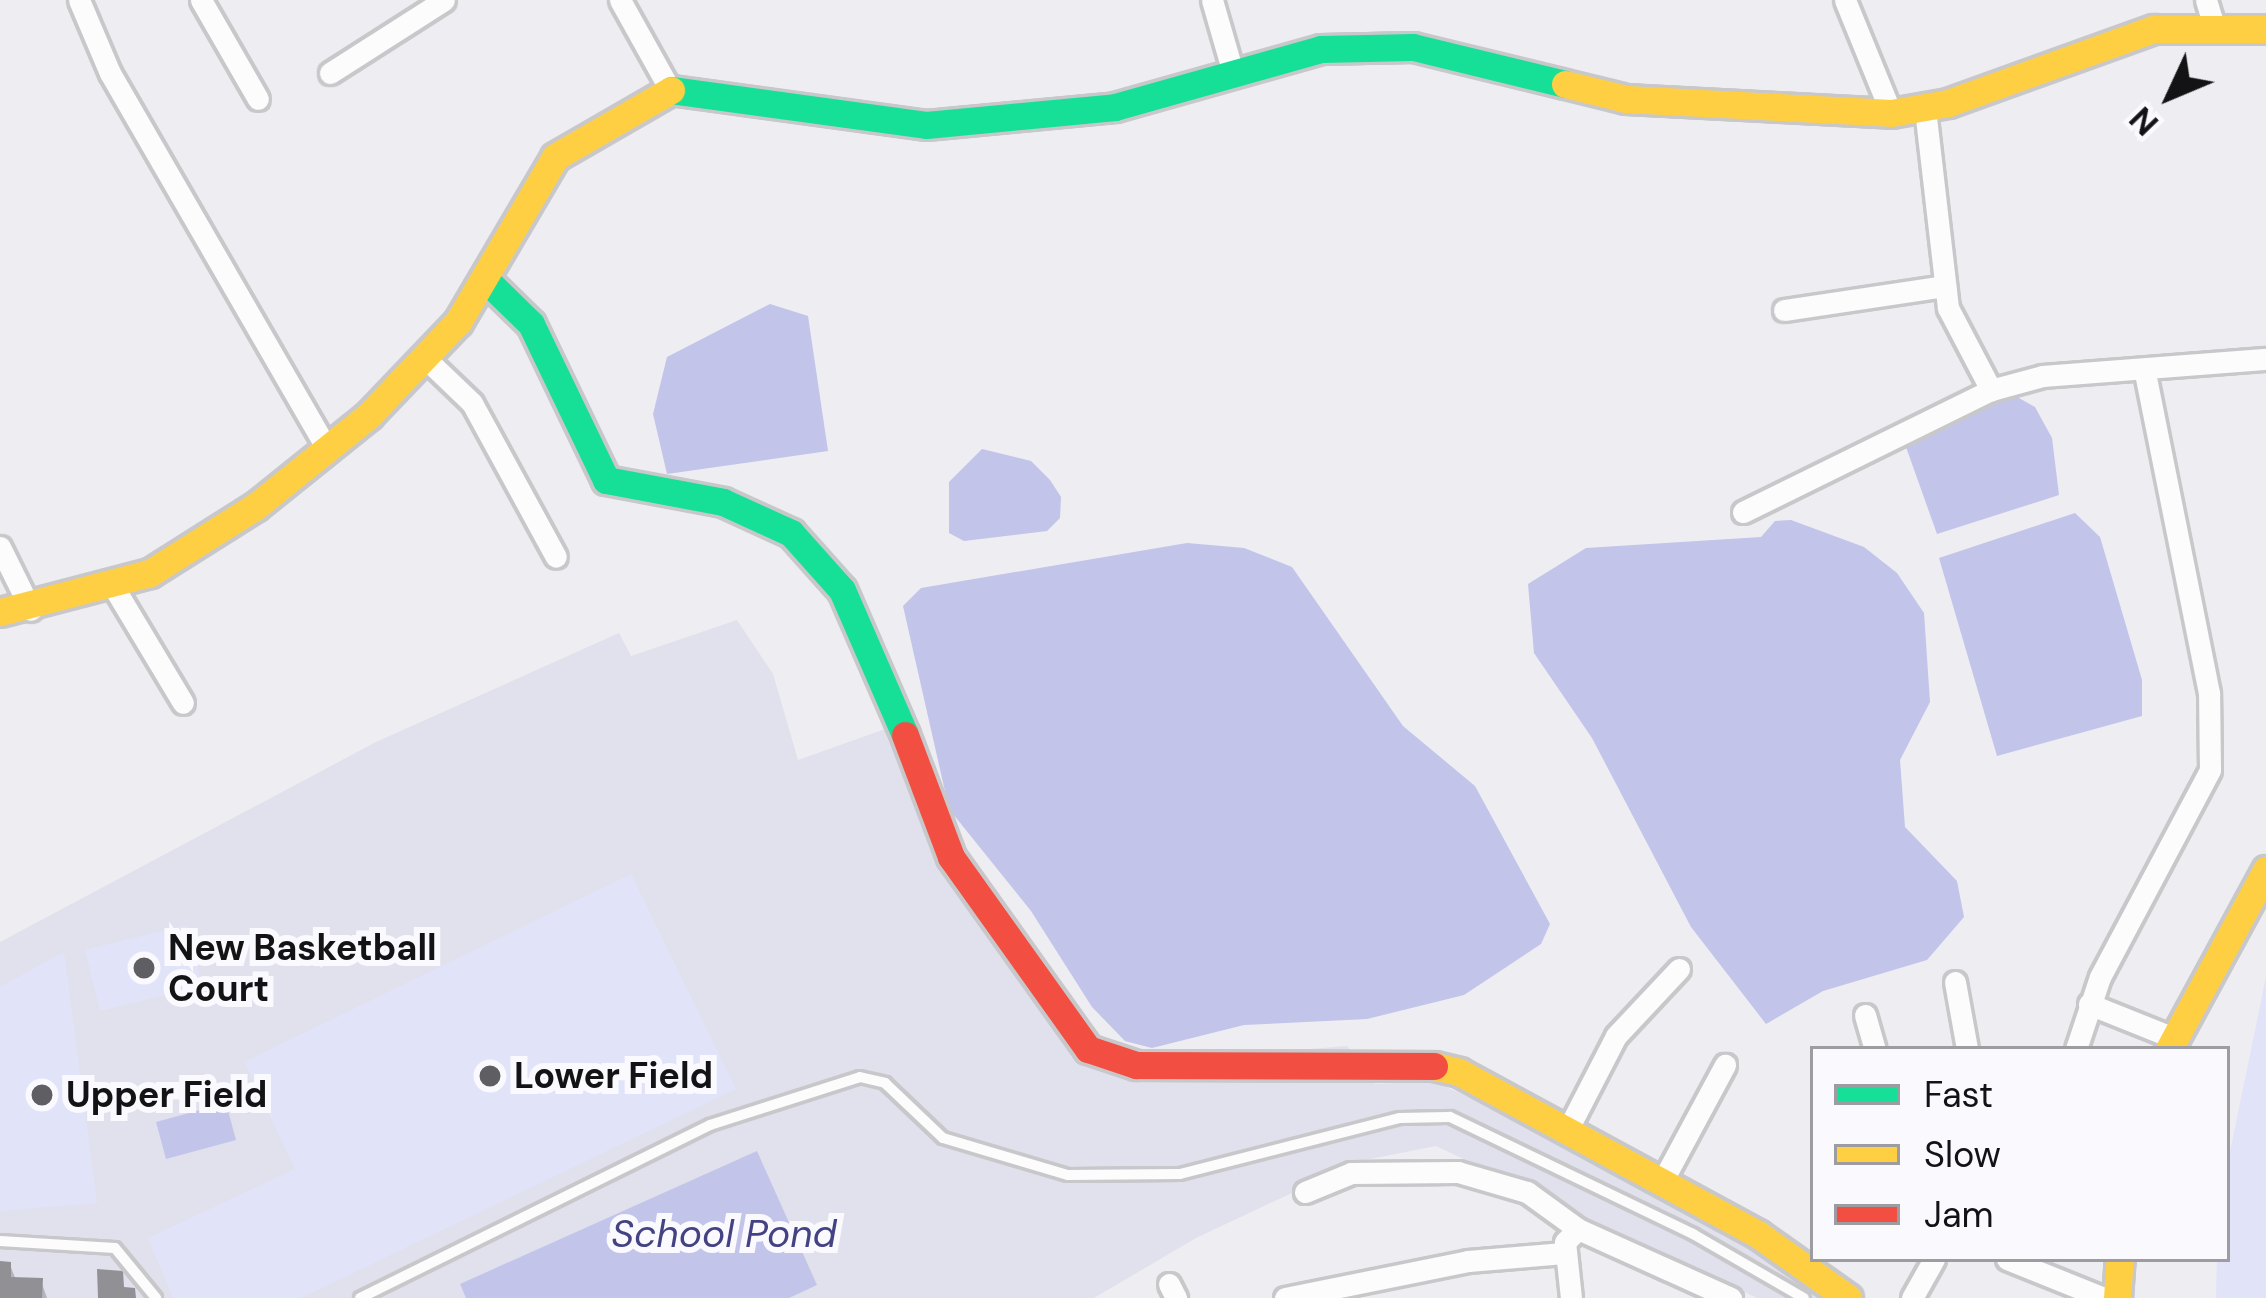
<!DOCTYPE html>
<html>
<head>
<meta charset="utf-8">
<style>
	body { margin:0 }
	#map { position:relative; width:2266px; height:1298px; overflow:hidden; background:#ededf2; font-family:"DM Sans",sans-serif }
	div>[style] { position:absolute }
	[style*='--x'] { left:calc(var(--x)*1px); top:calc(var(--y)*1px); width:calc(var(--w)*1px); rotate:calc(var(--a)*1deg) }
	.built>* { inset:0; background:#e0e1ec }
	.green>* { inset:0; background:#e1e3f9 }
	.water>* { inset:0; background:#c2c4ea }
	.shadow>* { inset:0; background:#0003 }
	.building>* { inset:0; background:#919195 }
	.roads { filter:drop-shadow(3px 0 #c8c8cb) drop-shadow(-3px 0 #c8c8cb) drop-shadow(0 3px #c8c8cb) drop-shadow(0 -3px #c8c8cb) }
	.lane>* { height:10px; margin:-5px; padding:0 5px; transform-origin:5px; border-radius:5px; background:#fcfcfd }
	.street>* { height:21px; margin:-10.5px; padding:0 10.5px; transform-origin:10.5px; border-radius:10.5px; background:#fcfcfd }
	.fast>* { height:27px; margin:-13.5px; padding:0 13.5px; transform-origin:13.5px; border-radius:13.5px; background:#16e098 }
	.slow>* { height:27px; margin:-13.5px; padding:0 13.5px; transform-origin:13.5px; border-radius:13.5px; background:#ffcf43 }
	.jam>* { height:27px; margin:-13.5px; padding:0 13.5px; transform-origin:13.5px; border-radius:13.5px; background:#f24e42 }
	.dots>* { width:33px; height:33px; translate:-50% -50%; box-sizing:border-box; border:6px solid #f9f9fe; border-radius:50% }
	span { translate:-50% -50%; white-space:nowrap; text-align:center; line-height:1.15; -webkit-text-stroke:12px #f9f9fe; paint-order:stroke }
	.poi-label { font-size:36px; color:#131316; font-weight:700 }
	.left { translate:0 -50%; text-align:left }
	.water-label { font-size:39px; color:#444282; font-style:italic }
	.legend { position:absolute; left:1810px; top:1046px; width:420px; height:216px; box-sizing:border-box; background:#f9f9fe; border:3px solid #9d9da1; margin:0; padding:15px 21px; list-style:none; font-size:36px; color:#131316 }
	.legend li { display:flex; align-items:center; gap:24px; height:60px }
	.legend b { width:60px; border:3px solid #9d9da1 }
	.north { position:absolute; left:2110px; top:36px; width:120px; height:120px; -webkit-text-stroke:9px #f9f9fe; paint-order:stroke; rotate:226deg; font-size:33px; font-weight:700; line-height:48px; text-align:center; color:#131316 }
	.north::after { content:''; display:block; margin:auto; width:42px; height:54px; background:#131316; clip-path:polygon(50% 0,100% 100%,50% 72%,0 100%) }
</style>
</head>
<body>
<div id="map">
	<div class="built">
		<i style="clip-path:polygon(737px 620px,773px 674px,798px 760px,888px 728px,908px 776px,1116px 1065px,1347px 1046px,1375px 1084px,1433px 1081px,1566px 1141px,1758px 1240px,1836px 1298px,1757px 1298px,1436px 1146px,1360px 1161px,1196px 1238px,1094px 1298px,0 1298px,0 942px,376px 742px,619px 633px,631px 656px)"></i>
	</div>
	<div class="green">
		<i style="clip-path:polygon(631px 874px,736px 1089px,301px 1298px,173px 1298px,148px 1238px,295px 1169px,244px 1062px)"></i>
		<i style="clip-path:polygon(187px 925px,202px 986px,100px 1011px,85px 950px)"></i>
		<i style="clip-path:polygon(64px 952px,97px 1203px,0 1211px,0 987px)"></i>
		<i style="clip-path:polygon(2266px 977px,2266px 1298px,2216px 1298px,2217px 1259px,2227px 1259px,2227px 1166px)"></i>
	</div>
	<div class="water">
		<i style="clip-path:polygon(770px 304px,808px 316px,828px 451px,667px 474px,653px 414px,667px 357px)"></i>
		<i style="clip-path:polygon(2010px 393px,2035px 407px,2052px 438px,2059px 495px,1937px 534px,1906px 447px)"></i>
		<i style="clip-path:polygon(982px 449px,1031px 461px,1050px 480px,1061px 497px,1060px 518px,1047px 531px,964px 541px,949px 533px,949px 482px)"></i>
		<i style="clip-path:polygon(2075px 513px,2100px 537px,2142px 680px,2142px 716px,1997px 756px,1939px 558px)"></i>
		<i style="clip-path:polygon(1791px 520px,1864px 547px,1897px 573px,1924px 613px,1930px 702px,1900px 760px,1905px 827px,1957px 881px,1964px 917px,1927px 960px,1823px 991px,1766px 1024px,1691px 927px,1592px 738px,1534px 653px,1528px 584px,1586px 548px,1761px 537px,1775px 521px)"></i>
		<i style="clip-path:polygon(1187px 543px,1244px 548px,1292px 567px,1403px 726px,1475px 786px,1550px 924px,1541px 944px,1464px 995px,1367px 1019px,1244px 1025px,1152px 1048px,1125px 1041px,1092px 1007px,1031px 911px,949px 809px,903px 606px,921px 588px)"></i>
		<i style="clip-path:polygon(226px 1103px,236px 1140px,166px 1159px,156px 1122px)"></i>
		<i style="clip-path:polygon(757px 1151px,817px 1285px,789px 1298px,466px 1298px,460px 1284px)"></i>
	</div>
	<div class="shadow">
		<i style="clip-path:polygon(0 1264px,10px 1265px,16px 1280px,41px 1281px,47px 1298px,0 1298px)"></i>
	</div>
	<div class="building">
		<i style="clip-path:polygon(0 1261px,11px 1262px,11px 1277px,43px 1278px,42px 1298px,0 1298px)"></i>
		<i style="clip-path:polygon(97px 1269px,123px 1271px,124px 1287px,135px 1288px,136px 1298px,98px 1298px)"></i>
	</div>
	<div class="roads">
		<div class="lane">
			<i style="--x:0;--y:1241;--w:115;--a:3.5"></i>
			<i style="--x:115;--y:1248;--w:65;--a:50.6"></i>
			<i style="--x:360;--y:1298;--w:390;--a:-26.3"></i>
			<i style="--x:710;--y:1125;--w:157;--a:-17.7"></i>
			<i style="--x:860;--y:1077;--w:26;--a:13"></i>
			<i style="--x:885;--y:1083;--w:80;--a:43.5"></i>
			<i style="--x:943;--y:1138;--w:130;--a:16.5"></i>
			<i style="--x:1068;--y:1175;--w:112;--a:-0.5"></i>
			<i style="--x:1180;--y:1174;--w:227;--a:-14.3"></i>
			<i style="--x:1400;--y:1118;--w:50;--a:-1.1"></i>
			<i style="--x:1450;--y:1117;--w:270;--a:25.7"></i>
			<i style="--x:1693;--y:1234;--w:128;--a:30"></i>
		</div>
		<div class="street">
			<i style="--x:79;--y:0;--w:79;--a:67"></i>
			<i style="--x:110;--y:73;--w:435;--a:60"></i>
			<i style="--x:201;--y:0;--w:114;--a:60.1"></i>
			<i style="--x:620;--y:0;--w:103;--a:60.9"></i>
			<i style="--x:1212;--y:0;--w:79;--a:73.9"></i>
			<i style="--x:1845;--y:0;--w:122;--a:67.8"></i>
			<i style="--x:2206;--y:0;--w:28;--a:73"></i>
			<i style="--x:330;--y:73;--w:135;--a:-32.6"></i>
			<i style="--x:1925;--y:109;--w:200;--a:83.4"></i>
			<i style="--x:1948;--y:308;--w:93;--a:62.3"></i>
			<i style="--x:1784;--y:310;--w:163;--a:-8.5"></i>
			<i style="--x:424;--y:357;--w:66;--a:43.8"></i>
			<i style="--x:472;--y:403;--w:175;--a:61.4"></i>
			<i style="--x:1743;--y:512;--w:276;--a:-26.2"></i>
			<i style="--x:1991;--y:390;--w:54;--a:-15.1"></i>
			<i style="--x:2043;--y:376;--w:224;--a:-4.4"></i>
			<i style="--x:0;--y:547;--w:70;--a:63.8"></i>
			<i style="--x:113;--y:586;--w:136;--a:59.1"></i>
			<i style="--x:1955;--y:982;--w:68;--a:79.8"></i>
			<i style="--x:2089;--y:1004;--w:92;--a:21.8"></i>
			<i style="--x:1865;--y:1015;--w:35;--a:74"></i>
			<i style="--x:2076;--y:1049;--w:76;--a:-71.6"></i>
			<i style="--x:2100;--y:977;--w:234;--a:-62"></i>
			<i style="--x:2210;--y:770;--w:77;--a:-90.7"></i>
			<i style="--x:2209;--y:693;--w:330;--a:-101.3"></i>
			<i style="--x:1568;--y:1129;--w:105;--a:-62.7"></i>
			<i style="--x:1616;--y:1036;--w:92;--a:-46.8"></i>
			<i style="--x:1663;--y:1180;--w:131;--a:-61.7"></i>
			<i style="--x:1305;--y:1192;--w:50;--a:-22.4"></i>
			<i style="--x:1351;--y:1173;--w:107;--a:-0.5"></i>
			<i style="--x:1458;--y:1172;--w:72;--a:16.2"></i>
			<i style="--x:1527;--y:1192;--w:63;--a:36"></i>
			<i style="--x:2007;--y:1259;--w:105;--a:21.9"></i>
			<i style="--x:1169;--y:1284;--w:16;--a:63"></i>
			<i style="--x:1285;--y:1298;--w:187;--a:-11.4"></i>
			<i style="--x:1468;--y:1261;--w:96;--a:-4.8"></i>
			<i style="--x:1571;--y:1298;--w:56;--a:-96.1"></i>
			<i style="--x:1565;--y:1242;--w:18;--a:-45"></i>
			<i style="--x:1578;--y:1229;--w:168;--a:24.3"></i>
			<i style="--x:1912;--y:1298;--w:45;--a:-60.6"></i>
		</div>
		<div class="fast">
			<i style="--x:671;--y:90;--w:257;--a:7.8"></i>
			<i style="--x:926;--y:125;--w:190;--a:-5.4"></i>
			<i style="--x:1115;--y:107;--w:214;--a:-15.7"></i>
			<i style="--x:1321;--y:49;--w:92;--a:-1.2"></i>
			<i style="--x:1413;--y:47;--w:156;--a:13.7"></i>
			<i style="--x:488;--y:282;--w:60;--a:44.3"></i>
			<i style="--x:531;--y:324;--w:173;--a:64.3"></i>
			<i style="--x:606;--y:480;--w:119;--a:10.6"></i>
			<i style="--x:723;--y:502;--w:75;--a:24.5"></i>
			<i style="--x:791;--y:533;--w:76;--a:48.2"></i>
			<i style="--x:842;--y:590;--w:158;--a:66.5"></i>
		</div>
		<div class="slow">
			<i style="--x:1565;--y:84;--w:63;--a:13.8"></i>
			<i style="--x:1626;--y:99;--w:265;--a:3"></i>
			<i style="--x:1891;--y:113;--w:58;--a:-10"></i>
			<i style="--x:1948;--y:103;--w:219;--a:-19.8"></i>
			<i style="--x:2154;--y:29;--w:112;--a:0"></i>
			<i style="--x:0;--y:612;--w:155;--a:-14.6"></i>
			<i style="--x:150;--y:573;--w:125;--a:-32.3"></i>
			<i style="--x:256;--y:506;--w:145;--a:-38.8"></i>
			<i style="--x:369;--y:415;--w:129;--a:-46.3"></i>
			<i style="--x:458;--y:322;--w:191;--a:-59.5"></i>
			<i style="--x:555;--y:157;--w:134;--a:-30"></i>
			<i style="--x:2169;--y:1049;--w:204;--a:-61.5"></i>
			<i style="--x:1434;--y:1066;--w:26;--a:13"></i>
			<i style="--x:1459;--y:1072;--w:341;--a:28.5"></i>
			<i style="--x:1759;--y:1235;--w:109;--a:35.3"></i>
			<i style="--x:2117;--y:1298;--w:39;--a:-86"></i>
		</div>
		<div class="jam">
			<i style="--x:905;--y:735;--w:130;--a:69.3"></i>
			<i style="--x:951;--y:857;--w:236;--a:54.5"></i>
			<i style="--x:1088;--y:1049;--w:51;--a:18.4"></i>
			<i style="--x:1136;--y:1065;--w:298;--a:0.2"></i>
		</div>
	</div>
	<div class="dots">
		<i style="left:144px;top:968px;background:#5f5f63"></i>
		<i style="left:490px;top:1076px;background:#5f5f63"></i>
		<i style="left:42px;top:1095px;background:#5f5f63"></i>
	</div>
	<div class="poi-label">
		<span class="left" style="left:168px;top:968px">New Basketball<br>Court</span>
		<span class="left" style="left:514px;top:1076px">Lower Field</span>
		<span class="left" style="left:66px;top:1095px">Upper Field</span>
	</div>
	<div class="water-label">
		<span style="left:724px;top:1234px">School Pond</span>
	</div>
	<ul class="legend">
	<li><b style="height:15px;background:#16e098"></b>Fast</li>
	<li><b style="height:15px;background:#ffcf43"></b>Slow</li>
	<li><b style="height:15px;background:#f24e42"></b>Jam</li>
	</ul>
	<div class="north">N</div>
</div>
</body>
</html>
